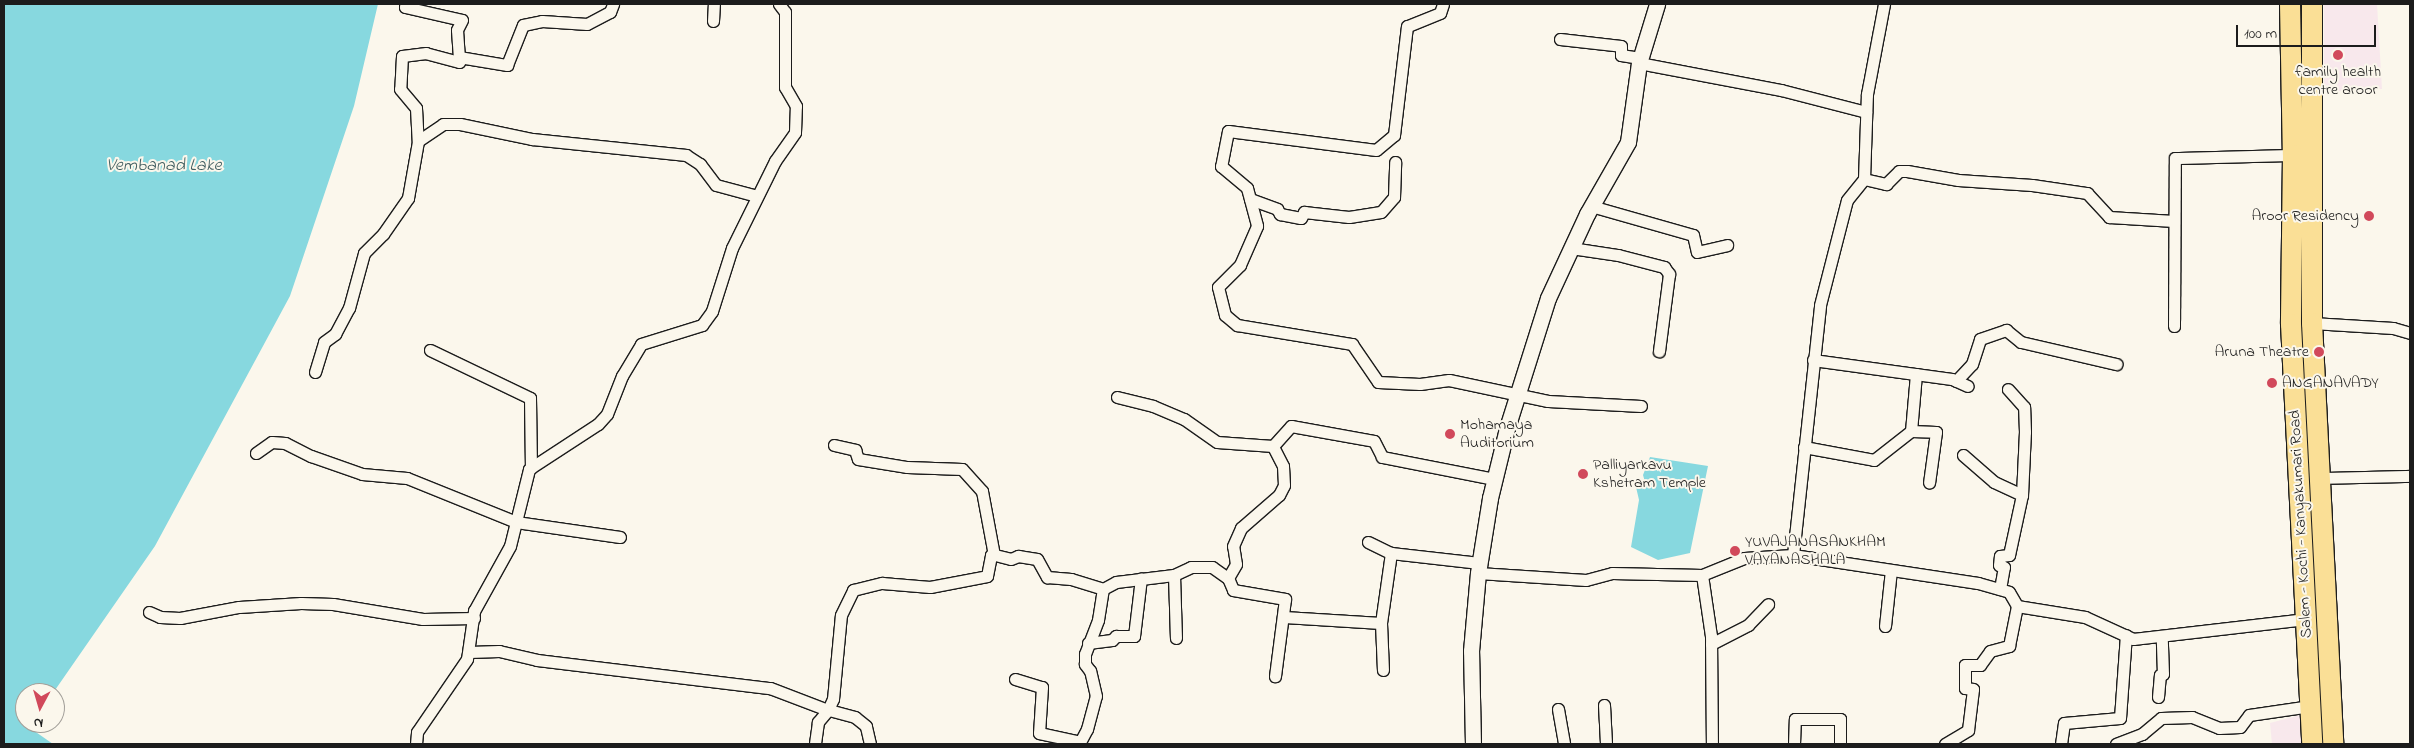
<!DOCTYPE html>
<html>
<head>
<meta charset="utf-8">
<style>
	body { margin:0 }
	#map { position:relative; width:2414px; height:748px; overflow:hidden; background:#fbf7ec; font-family:"Indie Flower",sans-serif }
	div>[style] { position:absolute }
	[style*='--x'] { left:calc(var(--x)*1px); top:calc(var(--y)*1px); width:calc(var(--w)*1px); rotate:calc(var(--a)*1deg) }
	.built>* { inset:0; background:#f8e8ec }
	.water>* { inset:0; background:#87d8df }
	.roads { filter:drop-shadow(1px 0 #1c1c1c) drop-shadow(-1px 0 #1c1c1c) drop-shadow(0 1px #1c1c1c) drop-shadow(0 -1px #1c1c1c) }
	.street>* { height:11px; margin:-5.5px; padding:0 5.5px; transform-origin:5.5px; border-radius:5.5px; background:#fbf7ec }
	.secondary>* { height:15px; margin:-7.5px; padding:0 7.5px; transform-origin:7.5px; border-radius:7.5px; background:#fbf7ec }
	.highway>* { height:20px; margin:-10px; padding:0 10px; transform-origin:10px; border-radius:10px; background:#fadf96 }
	.dots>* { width:14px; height:14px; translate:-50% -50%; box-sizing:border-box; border:2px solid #fbf7ec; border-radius:50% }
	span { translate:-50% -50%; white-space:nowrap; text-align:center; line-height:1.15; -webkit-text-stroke:4px #fbf7ec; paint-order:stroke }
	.poi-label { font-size:16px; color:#1c1c1c }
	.right { translate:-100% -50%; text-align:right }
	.left { translate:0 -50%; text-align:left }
	.street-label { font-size:16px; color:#1c1c1c }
	.water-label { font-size:18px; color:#415e60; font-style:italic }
	.frame { position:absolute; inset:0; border:5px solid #1c1c1c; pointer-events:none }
	.north { position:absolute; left:15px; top:683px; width:50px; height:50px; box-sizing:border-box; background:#fbf7ec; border:1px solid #a29f99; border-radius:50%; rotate:186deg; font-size:14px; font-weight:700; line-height:20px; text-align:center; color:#1c1c1c }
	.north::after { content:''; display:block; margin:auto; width:18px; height:22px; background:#d1495b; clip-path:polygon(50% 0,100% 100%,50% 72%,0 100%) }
	.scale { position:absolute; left:2236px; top:25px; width:140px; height:22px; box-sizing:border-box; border:2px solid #1c1c1c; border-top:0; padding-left:6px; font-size:15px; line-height:18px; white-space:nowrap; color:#1c1c1c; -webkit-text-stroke:4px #fbf7ec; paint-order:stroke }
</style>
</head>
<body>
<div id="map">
	<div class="built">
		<i style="clip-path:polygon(2324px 4px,2377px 4px,2382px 89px,2324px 92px)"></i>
		<i style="clip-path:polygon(2304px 714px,2306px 744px,2272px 744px,2270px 723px)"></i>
	</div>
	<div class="water">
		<i style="clip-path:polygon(4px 4px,378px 4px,354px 106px,290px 296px,155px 546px,53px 693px,25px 693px,25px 723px,33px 723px,30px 728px,53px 744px,4px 744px)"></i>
		<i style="clip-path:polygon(1650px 457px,1708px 466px,1690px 553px,1658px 560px,1631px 547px,1639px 500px,1636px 487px,1645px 482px,1643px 475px)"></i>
	</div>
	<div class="roads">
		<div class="street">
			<i style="--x:406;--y:4;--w:3;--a:108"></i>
			<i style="--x:405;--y:7;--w:58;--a:12.8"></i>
			<i style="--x:462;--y:20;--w:11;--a:117"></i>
			<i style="--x:457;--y:30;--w:32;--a:86"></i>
			<i style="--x:459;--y:62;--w:34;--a:-165"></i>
			<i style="--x:426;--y:53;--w:24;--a:173"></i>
			<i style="--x:402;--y:56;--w:33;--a:93"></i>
			<i style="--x:400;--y:89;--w:25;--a:50"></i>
			<i style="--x:416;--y:108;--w:33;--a:87"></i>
			<i style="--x:1443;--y:4;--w:9;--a:108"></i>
			<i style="--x:1440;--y:13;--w:35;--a:158"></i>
			<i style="--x:1407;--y:26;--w:110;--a:96.8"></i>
			<i style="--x:1394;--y:135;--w:23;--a:140"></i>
			<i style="--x:1376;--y:150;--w:149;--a:-172.7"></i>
			<i style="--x:1228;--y:131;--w:36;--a:101"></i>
			<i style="--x:1221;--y:166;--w:34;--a:40"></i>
			<i style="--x:1247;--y:188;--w:39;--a:75"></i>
			<i style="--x:1257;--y:226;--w:43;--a:113.6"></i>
			<i style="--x:1240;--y:265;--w:31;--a:135"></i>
			<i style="--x:1218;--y:287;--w:29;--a:76"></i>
			<i style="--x:1225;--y:315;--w:16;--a:40"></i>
			<i style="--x:1237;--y:325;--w:117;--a:9.4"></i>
			<i style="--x:1352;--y:344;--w:46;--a:55.6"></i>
			<i style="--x:1378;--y:382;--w:42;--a:2.7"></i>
			<i style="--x:1420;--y:384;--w:29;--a:-8"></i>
			<i style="--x:1449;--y:380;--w:101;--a:12"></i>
			<i style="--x:1548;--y:401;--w:93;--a:3.1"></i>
			<i style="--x:713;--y:21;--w:17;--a:-87"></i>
			<i style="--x:1560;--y:39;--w:61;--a:6.5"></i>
			<i style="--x:1621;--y:46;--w:9;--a:90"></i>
			<i style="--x:1621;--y:55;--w:19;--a:9"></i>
			<i style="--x:459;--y:57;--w:49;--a:9.5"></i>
			<i style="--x:507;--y:65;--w:43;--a:-68.2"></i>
			<i style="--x:523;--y:25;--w:19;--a:-12"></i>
			<i style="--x:542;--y:21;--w:45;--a:3.8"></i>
			<i style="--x:587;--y:24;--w:26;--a:-28"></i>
			<i style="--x:610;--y:12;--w:9;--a:-69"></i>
			<i style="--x:1639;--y:63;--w:145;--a:10.8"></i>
			<i style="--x:1781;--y:90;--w:88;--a:14.5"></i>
			<i style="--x:1864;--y:179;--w:23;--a:13"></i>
			<i style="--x:1886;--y:184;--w:18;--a:-45"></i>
			<i style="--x:1899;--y:171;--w:8;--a:0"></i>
			<i style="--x:1907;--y:171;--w:52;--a:10"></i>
			<i style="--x:1958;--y:180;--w:74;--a:3.9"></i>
			<i style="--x:2032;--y:185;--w:56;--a:8.3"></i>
			<i style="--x:2087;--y:193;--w:33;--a:47"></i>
			<i style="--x:2109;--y:217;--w:65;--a:3.5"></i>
			<i style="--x:1250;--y:199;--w:29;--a:20"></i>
			<i style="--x:1277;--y:209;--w:6;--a:59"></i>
			<i style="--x:1280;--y:214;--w:21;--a:11"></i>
			<i style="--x:1301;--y:218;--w:7;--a:-63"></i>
			<i style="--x:1304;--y:212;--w:45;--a:6.3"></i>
			<i style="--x:1349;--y:217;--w:32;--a:-9"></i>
			<i style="--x:1381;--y:212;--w:20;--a:-49"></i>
			<i style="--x:1394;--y:197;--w:35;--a:-88"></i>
			<i style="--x:1591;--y:206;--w:106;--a:15.9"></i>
			<i style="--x:1693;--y:235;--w:17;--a:77"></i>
			<i style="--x:1697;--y:252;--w:31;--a:-13"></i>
			<i style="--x:1571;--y:248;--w:48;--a:8.5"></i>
			<i style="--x:1618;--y:255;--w:48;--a:14.6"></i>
			<i style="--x:1664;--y:267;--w:9;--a:54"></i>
			<i style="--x:1669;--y:274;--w:78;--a:97.4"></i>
			<i style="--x:2312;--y:323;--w:81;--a:3.5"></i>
			<i style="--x:2393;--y:328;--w:18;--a:16"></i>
			<i style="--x:2174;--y:326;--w:168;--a:-89.7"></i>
			<i style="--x:2175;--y:158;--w:118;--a:-1.5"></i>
			<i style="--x:430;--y:350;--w:111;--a:25.6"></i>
			<i style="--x:530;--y:398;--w:70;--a:89.2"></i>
			<i style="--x:1813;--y:360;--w:140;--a:7.8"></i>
			<i style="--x:1952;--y:379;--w:17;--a:24"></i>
			<i style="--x:315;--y:372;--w:31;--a:-73"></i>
			<i style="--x:324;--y:342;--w:14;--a:-36"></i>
			<i style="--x:335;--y:334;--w:30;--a:-62"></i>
			<i style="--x:349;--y:308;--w:57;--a:-74.7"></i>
			<i style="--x:364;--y:253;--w:27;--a:-45"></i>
			<i style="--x:383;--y:234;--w:44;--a:-55.2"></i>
			<i style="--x:408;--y:198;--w:58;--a:-80"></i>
			<i style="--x:418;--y:141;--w:30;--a:-34"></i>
			<i style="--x:443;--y:124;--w:17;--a:0"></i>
			<i style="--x:460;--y:124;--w:74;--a:11.8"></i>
			<i style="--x:532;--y:139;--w:155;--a:5.9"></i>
			<i style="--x:686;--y:155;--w:17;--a:33"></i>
			<i style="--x:700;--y:164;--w:26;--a:53"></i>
			<i style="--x:716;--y:185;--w:42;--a:15"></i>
			<i style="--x:1916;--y:374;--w:57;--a:95"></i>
			<i style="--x:1911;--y:431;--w:25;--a:2"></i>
			<i style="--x:1936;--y:432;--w:51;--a:97.8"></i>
			<i style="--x:1956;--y:381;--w:23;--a:-47"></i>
			<i style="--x:1972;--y:364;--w:26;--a:-72"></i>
			<i style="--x:1980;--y:339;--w:28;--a:-19"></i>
			<i style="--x:2006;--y:330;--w:19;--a:39"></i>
			<i style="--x:2021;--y:342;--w:98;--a:13"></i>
			<i style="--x:1117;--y:397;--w:37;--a:14"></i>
			<i style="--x:1153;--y:406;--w:34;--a:23"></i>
			<i style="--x:1184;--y:419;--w:40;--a:34.9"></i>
			<i style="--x:1217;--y:442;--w:56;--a:4.1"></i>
			<i style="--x:1273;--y:446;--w:27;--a:-48"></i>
			<i style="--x:1291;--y:426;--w:84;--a:10.2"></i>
			<i style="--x:1374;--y:441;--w:18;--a:63"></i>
			<i style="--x:1382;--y:457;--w:114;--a:11.1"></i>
			<i style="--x:834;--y:445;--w:22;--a:13"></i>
			<i style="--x:855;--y:450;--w:9;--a:72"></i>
			<i style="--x:858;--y:459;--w:50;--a:9.3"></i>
			<i style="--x:907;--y:467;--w:55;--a:2.1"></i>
			<i style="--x:962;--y:469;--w:30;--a:48"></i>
			<i style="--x:982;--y:491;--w:65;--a:79.4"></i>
			<i style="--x:1804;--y:447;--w:71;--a:10.5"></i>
			<i style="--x:1874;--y:460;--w:47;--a:-38.1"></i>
			<i style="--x:256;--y:453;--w:19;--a:-35"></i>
			<i style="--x:272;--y:442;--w:13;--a:4"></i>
			<i style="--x:285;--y:443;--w:29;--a:27"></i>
			<i style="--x:311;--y:456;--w:54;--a:19.4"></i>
			<i style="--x:362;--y:474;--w:45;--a:5.1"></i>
			<i style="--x:407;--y:478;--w:118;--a:22"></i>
			<i style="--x:516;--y:522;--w:105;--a:8.2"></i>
			<i style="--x:1963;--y:455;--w:41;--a:41.1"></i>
			<i style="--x:1994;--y:482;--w:31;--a:25"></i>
			<i style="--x:2320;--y:478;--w:90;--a:-1.3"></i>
			<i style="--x:1368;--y:542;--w:25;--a:26"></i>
			<i style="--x:1793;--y:555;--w:251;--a:-83.8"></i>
			<i style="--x:1820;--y:305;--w:108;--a:-75.6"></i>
			<i style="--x:1847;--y:200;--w:27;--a:-51"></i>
			<i style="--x:1864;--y:179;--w:85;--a:-88"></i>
			<i style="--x:1867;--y:94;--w:92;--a:-79.3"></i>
			<i style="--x:1478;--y:573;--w:108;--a:3.7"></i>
			<i style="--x:1586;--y:580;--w:27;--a:-15"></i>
			<i style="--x:1612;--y:573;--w:90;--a:1.3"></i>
			<i style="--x:1702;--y:575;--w:45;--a:-22"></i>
			<i style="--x:1744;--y:558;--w:49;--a:-3.5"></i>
			<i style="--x:1793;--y:555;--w:187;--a:8.6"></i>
			<i style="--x:1978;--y:583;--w:32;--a:16"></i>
			<i style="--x:2009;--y:592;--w:16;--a:60"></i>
			<i style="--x:2017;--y:606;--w:69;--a:9.2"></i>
			<i style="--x:2085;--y:617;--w:53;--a:24.6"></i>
			<i style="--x:2133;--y:639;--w:174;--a:-6.6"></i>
			<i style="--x:1174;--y:575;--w:63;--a:88.2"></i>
			<i style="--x:1702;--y:575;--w:62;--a:81.6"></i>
			<i style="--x:1711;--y:636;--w:108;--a:89.5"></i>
			<i style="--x:1228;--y:578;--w:13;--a:67"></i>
			<i style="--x:1233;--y:590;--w:53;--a:9.8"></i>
			<i style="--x:1285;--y:599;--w:78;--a:97.4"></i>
			<i style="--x:2000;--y:589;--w:22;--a:-80"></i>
			<i style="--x:2004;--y:567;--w:5;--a:-158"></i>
			<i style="--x:1999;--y:565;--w:9;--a:-84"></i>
			<i style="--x:2000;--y:556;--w:9;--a:-6"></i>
			<i style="--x:2009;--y:555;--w:61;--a:-77.8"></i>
			<i style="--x:2022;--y:495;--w:63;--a:-87.3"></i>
			<i style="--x:2025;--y:432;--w:25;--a:-92"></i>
			<i style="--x:2024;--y:407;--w:24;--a:-132"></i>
			<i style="--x:149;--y:612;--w:12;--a:24"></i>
			<i style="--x:160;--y:617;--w:20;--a:3"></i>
			<i style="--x:180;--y:618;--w:60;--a:-10.6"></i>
			<i style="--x:239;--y:607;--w:62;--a:-3.7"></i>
			<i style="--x:301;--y:603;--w:32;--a:2"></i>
			<i style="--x:333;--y:604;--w:91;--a:9.5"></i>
			<i style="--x:423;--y:619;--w:51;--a:-1.1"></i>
			<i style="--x:1284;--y:617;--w:97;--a:3.5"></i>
			<i style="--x:1381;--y:623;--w:71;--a:-81.9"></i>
			<i style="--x:1391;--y:553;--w:89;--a:6.5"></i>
			<i style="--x:1381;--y:623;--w:47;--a:87.6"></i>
			<i style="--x:1885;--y:626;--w:56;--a:-83.9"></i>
			<i style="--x:1088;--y:643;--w:24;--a:-7"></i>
			<i style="--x:1112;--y:640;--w:6;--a:-45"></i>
			<i style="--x:1116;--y:636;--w:18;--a:0"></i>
			<i style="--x:1134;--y:636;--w:58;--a:-83.1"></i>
			<i style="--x:1711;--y:644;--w:42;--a:-27.2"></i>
			<i style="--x:1748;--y:625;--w:29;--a:-46"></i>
			<i style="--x:469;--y:652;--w:30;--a:-2"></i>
			<i style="--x:499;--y:651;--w:39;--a:13"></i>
			<i style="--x:537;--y:660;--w:235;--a:6.9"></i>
			<i style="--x:770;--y:688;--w:62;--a:20.8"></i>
			<i style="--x:828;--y:710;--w:16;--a:130"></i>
			<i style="--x:818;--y:722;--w:22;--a:98"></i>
			<i style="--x:1015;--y:679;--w:28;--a:17"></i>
			<i style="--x:1042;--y:687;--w:46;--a:93.7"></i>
			<i style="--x:1039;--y:733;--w:40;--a:12"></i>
			<i style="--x:2158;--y:697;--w:22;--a:-85"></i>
			<i style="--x:2160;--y:675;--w:3;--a:-18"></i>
			<i style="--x:2163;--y:674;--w:38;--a:-92"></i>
			<i style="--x:1604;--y:705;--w:39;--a:87"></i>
			<i style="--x:1558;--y:709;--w:36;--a:80"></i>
			<i style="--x:416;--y:744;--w:12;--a:-85"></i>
			<i style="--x:417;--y:732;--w:88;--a:-55.6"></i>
			<i style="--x:467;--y:659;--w:49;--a:-81.7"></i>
			<i style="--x:474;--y:611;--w:74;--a:-61"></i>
			<i style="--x:510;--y:546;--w:79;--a:-76.1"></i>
			<i style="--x:529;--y:469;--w:82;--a:-33.1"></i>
			<i style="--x:598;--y:424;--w:13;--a:-48"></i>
			<i style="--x:607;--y:414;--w:41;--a:-68.5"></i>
			<i style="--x:622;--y:376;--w:37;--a:-59"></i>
			<i style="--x:641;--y:344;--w:64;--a:-17.3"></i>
			<i style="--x:702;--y:325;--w:17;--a:-54"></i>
			<i style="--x:712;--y:311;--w:66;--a:-72.4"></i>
			<i style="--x:732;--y:248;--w:97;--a:-63.7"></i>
			<i style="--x:775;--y:161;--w:35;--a:-55"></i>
			<i style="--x:795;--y:132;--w:26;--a:-88"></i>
			<i style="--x:796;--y:106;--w:22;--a:-120"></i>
			<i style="--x:785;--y:87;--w:75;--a:-90"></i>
			<i style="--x:785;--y:12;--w:10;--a:-127"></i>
			<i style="--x:870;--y:744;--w:18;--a:-103"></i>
			<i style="--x:866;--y:726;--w:14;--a:-141"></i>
			<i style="--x:855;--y:717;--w:28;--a:-165"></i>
			<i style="--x:828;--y:710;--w:12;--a:-66"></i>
			<i style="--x:833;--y:699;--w:84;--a:-84.6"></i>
			<i style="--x:841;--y:615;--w:28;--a:-64"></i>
			<i style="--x:853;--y:590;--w:30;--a:-14"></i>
			<i style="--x:882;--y:583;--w:48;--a:4.8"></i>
			<i style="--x:930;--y:587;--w:58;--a:-10.9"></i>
			<i style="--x:987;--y:576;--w:21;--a:-79"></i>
			<i style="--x:991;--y:555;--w:4;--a:0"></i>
			<i style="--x:995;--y:555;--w:16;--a:14"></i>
			<i style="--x:1011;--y:559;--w:8;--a:-23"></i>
			<i style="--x:1018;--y:556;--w:19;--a:9"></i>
			<i style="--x:1037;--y:559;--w:21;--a:61"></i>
			<i style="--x:1047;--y:577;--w:24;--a:5"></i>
			<i style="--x:1071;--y:579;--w:34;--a:17"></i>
			<i style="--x:1103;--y:589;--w:15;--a:-28"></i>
			<i style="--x:1116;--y:582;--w:58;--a:-6.9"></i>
			<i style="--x:1174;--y:575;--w:19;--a:-25"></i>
			<i style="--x:1191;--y:567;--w:21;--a:0"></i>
			<i style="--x:1212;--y:567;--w:19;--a:35"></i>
			<i style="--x:1228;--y:578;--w:16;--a:-60"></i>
			<i style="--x:1236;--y:564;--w:18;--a:-99"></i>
			<i style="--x:1233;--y:546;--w:20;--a:-66"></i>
			<i style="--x:1241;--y:528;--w:50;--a:-41"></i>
			<i style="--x:1279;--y:495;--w:11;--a:-63"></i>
			<i style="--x:1284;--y:485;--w:19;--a:-93"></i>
			<i style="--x:1283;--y:466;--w:22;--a:-117"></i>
			<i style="--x:1079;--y:744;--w:17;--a:-62"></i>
			<i style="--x:1087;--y:729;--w:34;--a:-75"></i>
			<i style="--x:1096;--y:696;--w:26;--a:-103"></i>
			<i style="--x:1090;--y:671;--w:9;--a:-126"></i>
			<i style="--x:1085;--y:664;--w:10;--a:-90"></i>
			<i style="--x:1085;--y:654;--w:36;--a:-69"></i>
			<i style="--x:1098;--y:620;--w:31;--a:-81"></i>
			<i style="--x:1794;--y:744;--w:25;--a:-88"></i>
			<i style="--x:1795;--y:719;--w:45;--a:0"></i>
			<i style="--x:1840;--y:719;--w:25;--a:90"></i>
			<i style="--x:1945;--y:744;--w:27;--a:-31"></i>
			<i style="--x:1968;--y:730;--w:41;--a:-83"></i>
			<i style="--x:1973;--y:689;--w:8;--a:-173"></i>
			<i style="--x:1965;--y:688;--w:23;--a:-90"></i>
			<i style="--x:1965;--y:665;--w:15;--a:0"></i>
			<i style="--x:1980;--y:665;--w:17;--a:-54"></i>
			<i style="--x:1990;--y:651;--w:20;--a:-15"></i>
			<i style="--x:2009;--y:646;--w:41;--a:-78.7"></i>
			<i style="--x:2061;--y:744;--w:21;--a:-82"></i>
			<i style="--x:2064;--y:723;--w:56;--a:-5.1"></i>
			<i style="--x:2120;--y:718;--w:83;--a:-85.9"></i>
			<i style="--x:2116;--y:744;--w:28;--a:-21"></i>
			<i style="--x:2142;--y:734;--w:25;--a:-40"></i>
			<i style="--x:2161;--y:718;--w:31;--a:-2"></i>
			<i style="--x:2192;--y:717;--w:29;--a:22"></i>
			<i style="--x:2219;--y:728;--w:21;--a:-3"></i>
			<i style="--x:2240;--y:727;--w:15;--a:-53"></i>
			<i style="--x:2249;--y:715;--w:62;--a:-8.4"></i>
		</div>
		<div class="secondary">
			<i style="--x:1473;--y:744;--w:93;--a:-91.2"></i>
			<i style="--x:1471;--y:651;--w:78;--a:-84.9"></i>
			<i style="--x:1478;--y:573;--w:76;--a:-80.9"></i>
			<i style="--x:1490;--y:498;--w:72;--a:-76.3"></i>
			<i style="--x:1507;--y:428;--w:136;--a:-72.5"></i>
			<i style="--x:1548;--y:298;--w:93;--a:-65.1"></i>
			<i style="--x:1587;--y:214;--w:83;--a:-60.3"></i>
			<i style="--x:1628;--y:142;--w:80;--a:-82.1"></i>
			<i style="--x:1639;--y:63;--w:62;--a:-73"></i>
		</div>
		<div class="highway">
			<i style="--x:2290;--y:4;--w:151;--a:88.9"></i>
			<i style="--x:2293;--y:155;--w:169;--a:90.7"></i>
			<i style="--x:2291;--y:324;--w:421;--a:87.1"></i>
			<i style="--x:2312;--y:4;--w:319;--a:90"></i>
			<i style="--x:2312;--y:323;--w:422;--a:87.1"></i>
		</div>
	</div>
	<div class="dots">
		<i style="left:2338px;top:55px;background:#d1495b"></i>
		<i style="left:2369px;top:216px;background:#d1495b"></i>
		<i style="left:2319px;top:352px;background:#d1495b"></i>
		<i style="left:2272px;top:383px;background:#d1495b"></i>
		<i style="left:1450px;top:434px;background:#d1495b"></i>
		<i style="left:1583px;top:474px;background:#d1495b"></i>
		<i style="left:1735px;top:551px;background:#d1495b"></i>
	</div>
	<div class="poi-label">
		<span style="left:2338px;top:81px">family health<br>centre aroor</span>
		<span class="right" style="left:2359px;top:216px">Aroor Residency</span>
		<span class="right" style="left:2309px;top:352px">Aruna Theatre</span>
		<span class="left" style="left:2282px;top:383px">ANGANAVADY</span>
		<span class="left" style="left:1460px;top:434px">Mohamaya<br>Auditorium</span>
		<span class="left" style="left:1593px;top:474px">Palliyarkavu<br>Kshetram Temple</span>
		<span class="left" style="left:1745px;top:551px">YUVAJANASANKHAM<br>VAYANASHALA</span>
	</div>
	<div class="street-label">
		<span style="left:2301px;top:524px;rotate:-93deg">Salem - Kochi - Kanyakumari Road</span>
	</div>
	<div class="water-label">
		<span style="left:164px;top:166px">Vembanad Lake</span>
	</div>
	<div class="frame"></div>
	<div class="north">N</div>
	<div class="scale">100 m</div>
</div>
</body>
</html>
